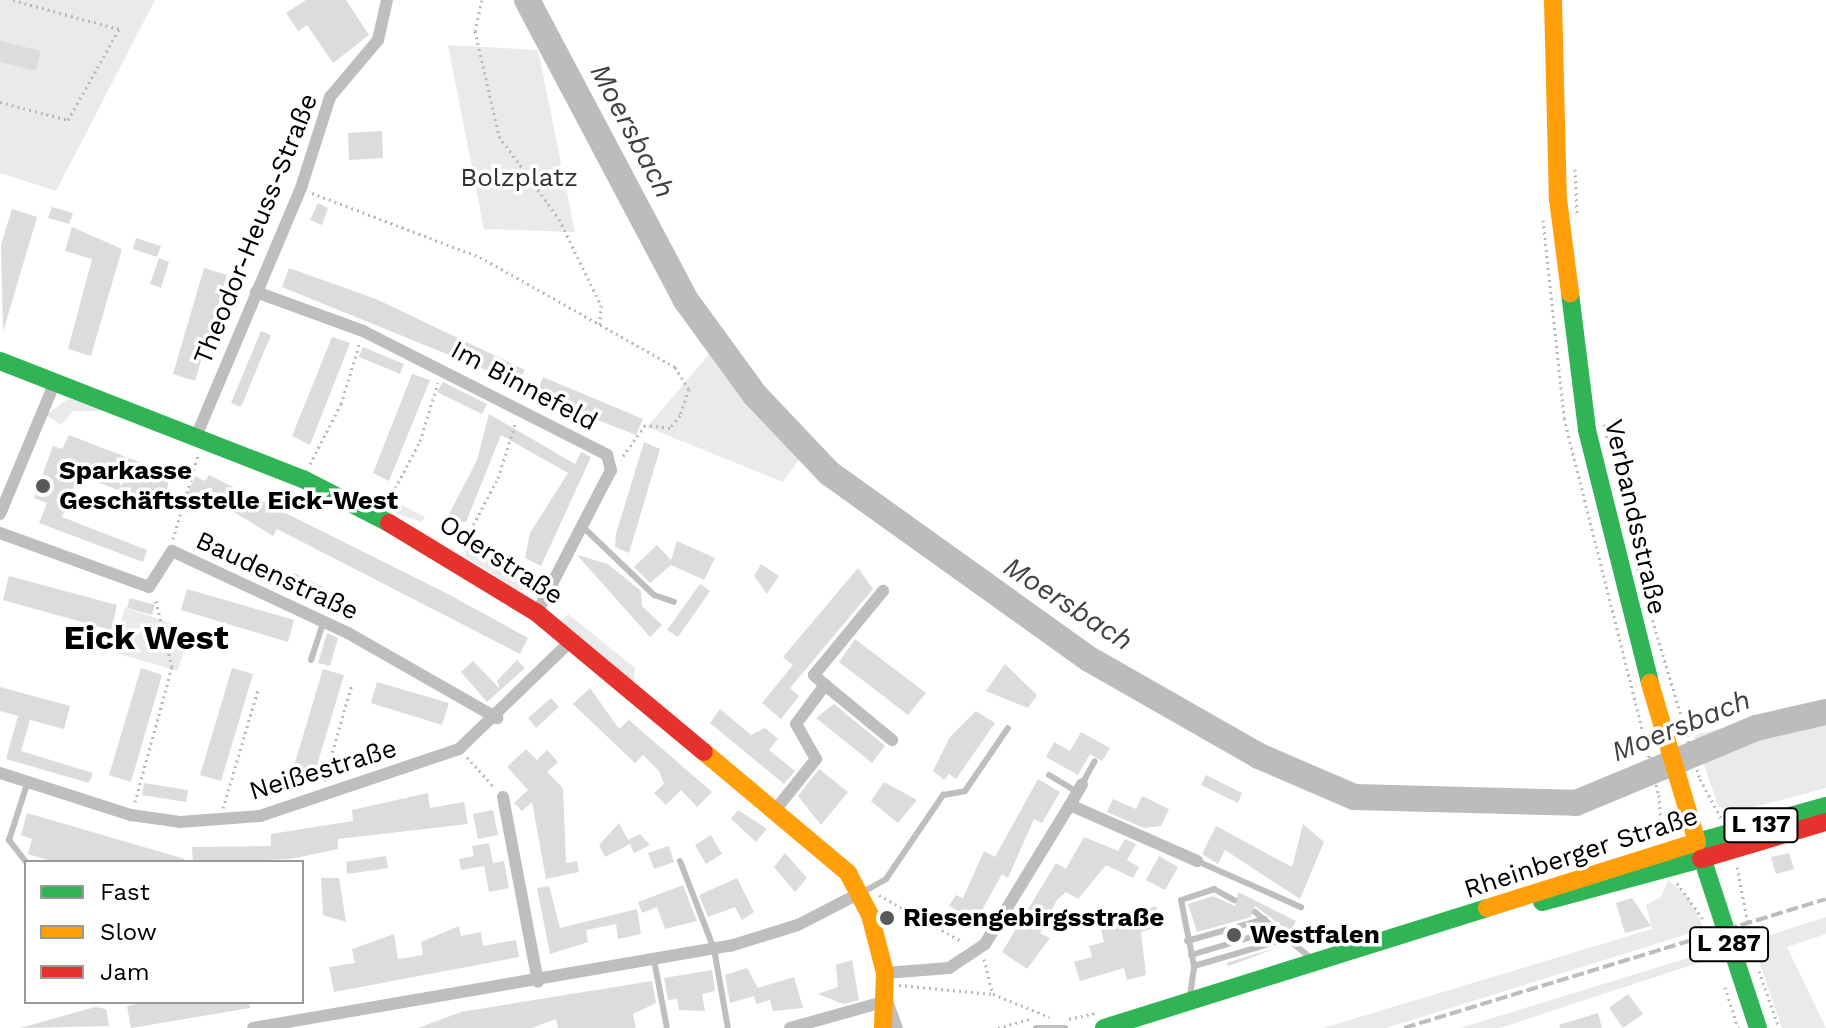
<!DOCTYPE html>
<html>
<head>
<meta charset="utf-8">
<style>
	body { margin:0 }
	#map { position:relative; width:1826px; height:1028px; overflow:hidden; background:#fff; font-family:"Work Sans",sans-serif }
	div>[style] { position:absolute }
	[style*='--x'] { left:calc(var(--x)*1px); top:calc(var(--y)*1px); width:calc(var(--w)*1px); rotate:calc(var(--a)*1deg) }
	.green>* { inset:0; background:#eaeaea }
	.river>* { height:26px; margin:-13px; padding:0 13px; transform-origin:13px; border-radius:13px; background:#bcbcbc }
	.building>* { inset:0; background:#dcdcdc }
	.path>* { height:3px; margin-top:-1.5px; transform-origin:0; background:repeating-linear-gradient(90deg,#b8b8b8 0 2px,transparent 0 6px) }
	.lane>* { height:6px; margin:-3px; padding:0 3px; transform-origin:3px; border-radius:3px; background:#bebebe }
	.street>* { height:12px; margin:-6px; padding:0 6px; transform-origin:6px; border-radius:6px; background:#bebebe }
	.fast>* { height:18px; margin:-9px; padding:0 9px; transform-origin:9px; border-radius:9px; background:#30b455 }
	.slow>* { height:18px; margin:-9px; padding:0 9px; transform-origin:9px; border-radius:9px; background:#ff9f0a }
	.jam>* { height:18px; margin:-9px; padding:0 9px; transform-origin:9px; border-radius:9px; background:#e5322d }
	.rail>* { height:4px; margin-top:-2px; transform-origin:0; background:repeating-linear-gradient(90deg,#bdbdbd 0 12px,transparent 0 16px) }
	.dots>* { width:22px; height:22px; translate:-50% -50%; box-sizing:border-box; border:4px solid #fff; border-radius:50% }
	span { translate:-50% -50%; white-space:nowrap; text-align:center; line-height:1.15; -webkit-text-stroke:7px #fff; paint-order:stroke }
	.shield-label span { padding:2px 6px; background:#fff; border:2px solid; border-radius:6px; -webkit-text-stroke-width:0 }
	.shield-label { font-size:24px; color:#000; font-weight:700 }
	.park-label { font-size:26px; color:#2f2f2f }
	.street-label { font-size:26px; color:#000 }
	.poi-label { font-size:26px; color:#000; font-weight:700 }
	.left { translate:0 -50%; text-align:left }
	.water-label { font-size:28px; color:#404040; font-style:italic }
	.district-label { font-size:34px; color:#000; font-weight:700 }
	.legend { position:absolute; left:24px; top:860px; width:280px; height:144px; box-sizing:border-box; background:#fff; border:2px solid #999; margin:0; padding:10px 14px; list-style:none; font-size:24px; color:#000 }
	.legend li { display:flex; align-items:center; gap:16px; height:40px }
	.legend b { width:40px; border:2px solid #999 }
</style>
</head>
<body>
<div id="map">
	<div class="green">
		<i style="clip-path:polygon(0 0,155px 0,56px 191px,0 173px)"></i>
		<i style="clip-path:polygon(448px 45px,538px 50px,575px 232px,484px 229px)"></i>
		<i style="clip-path:polygon(722px 339px,806px 450px,783px 482px,647px 427px)"></i>
		<i style="clip-path:polygon(68px 399px,75px 400px,105px 411px,73px 411px,61px 425px,46px 415px)"></i>
		<i style="clip-path:polygon(388px 498px,425px 517px,422px 522px,387px 510px)"></i>
		<i style="clip-path:polygon(467px 542px,520px 578px,537px 590px,517px 590px,465px 556px)"></i>
		<i style="clip-path:polygon(125px 608px,171px 623px,185px 645px,178px 671px,112px 652px)"></i>
		<i style="clip-path:polygon(568px 614px,635px 668px,634px 684px,560px 623px)"></i>
		<i style="clip-path:polygon(1826px 704px,1826px 788px,1733px 813px,1718px 806px,1694px 735px)"></i>
		<i style="clip-path:polygon(1668px 880px,1690px 899px,1704px 929px,1386px 1028px,1323px 1028px,1652px 929px,1646px 905px,1661px 897px)"></i>
		<i style="clip-path:polygon(1826px 917px,1826px 934px,1787px 947px,1826px 1028px,1782px 1028px,1752px 941px)"></i>
		<i style="clip-path:polygon(1711px 951px,1713px 958px,1500px 1028px,1460px 1028px)"></i>
	</div>
	<div class="river">
		<i style="--x:527;--y:0;--w:338;--a:62.1"></i>
		<i style="--x:685;--y:299;--w:119;--a:53.9"></i>
		<i style="--x:755;--y:395;--w:108;--a:46.5"></i>
		<i style="--x:829;--y:473;--w:320;--a:35.6"></i>
		<i style="--x:1089;--y:659;--w:196;--a:29.7"></i>
		<i style="--x:1259;--y:756;--w:103;--a:23.3"></i>
		<i style="--x:1354;--y:797;--w:222;--a:1.5"></i>
		<i style="--x:1576;--y:803;--w:195;--a:-22.6"></i>
		<i style="--x:1756;--y:728;--w:72;--a:-12.9"></i>
	</div>
	<div class="building">
		<i style="clip-path:polygon(306px 0,346px 0,369px 35px,333px 63px,307px 25px,298px 31px,286px 13px)"></i>
		<i style="clip-path:polygon(0 41px,41px 51px,36px 71px,0 62px)"></i>
		<i style="clip-path:polygon(382px 131px,383px 158px,349px 160px,348px 133px)"></i>
		<i style="clip-path:polygon(318px 203px,328px 208px,322px 225px,310px 220px)"></i>
		<i style="clip-path:polygon(52px 207px,73px 213px,69px 224px,48px 218px)"></i>
		<i style="clip-path:polygon(12px 209px,37px 217px,3px 332px,1px 245px)"></i>
		<i style="clip-path:polygon(72px 227px,122px 249px,91px 356px,68px 349px,92px 259px,65px 251px)"></i>
		<i style="clip-path:polygon(136px 238px,161px 246px,157px 257px,133px 249px)"></i>
		<i style="clip-path:polygon(159px 258px,169px 262px,161px 288px,150px 284px)"></i>
		<i style="clip-path:polygon(204px 268px,227px 275px,195px 381px,173px 374px)"></i>
		<i style="clip-path:polygon(289px 268px,376px 299px,525px 370px,518px 383px,282px 287px)"></i>
		<i style="clip-path:polygon(261px 331px,271px 335px,241px 407px,231px 403px)"></i>
		<i style="clip-path:polygon(332px 337px,350px 343px,310px 445px,292px 436px)"></i>
		<i style="clip-path:polygon(363px 347px,404px 364px,400px 374px,359px 357px)"></i>
		<i style="clip-path:polygon(412px 374px,430px 380px,389px 481px,373px 473px)"></i>
		<i style="clip-path:polygon(543px 377px,643px 419px,636px 435px,536px 396px)"></i>
		<i style="clip-path:polygon(443px 382px,487px 404px,482px 414px,437px 392px)"></i>
		<i style="clip-path:polygon(489px 414px,575px 464px,581px 452px,591px 457px,541px 566px,525px 558px,530px 533px,568px 473px,501px 435px,466px 522px,445px 522px,477px 460px)"></i>
		<i style="clip-path:polygon(69px 435px,170px 474px,164px 507px,78px 475px,62px 517px,147px 550px,143px 562px,39px 523px,47px 503px,34px 498px,53px 446px,62px 449px)"></i>
		<i style="clip-path:polygon(644px 442px,660px 449px,629px 553px,615px 547px,616px 534px)"></i>
		<i style="clip-path:polygon(209px 475px,446px 593px,528px 638px,520px 654px,277px 529px,273px 536px,200px 491px,187px 513px,180px 510px,195px 476px,205px 481px)"></i>
		<i style="clip-path:polygon(677px 541px,715px 558px,704px 580px,671px 565px,650px 583px,634px 567px,657px 545px,671px 560px)"></i>
		<i style="clip-path:polygon(577px 555px,608px 564px,641px 591px,642px 606px,662px 625px,650px 637px)"></i>
		<i style="clip-path:polygon(761px 564px,779px 576px,767px 594px,754px 576px)"></i>
		<i style="clip-path:polygon(858px 568px,873px 589px,790px 688px,799px 696px,781px 719px,762px 703px,793px 665px,783px 657px)"></i>
		<i style="clip-path:polygon(294px 573px,322px 587px,316px 597px,289px 583px)"></i>
		<i style="clip-path:polygon(9px 576px,117px 605px,111px 630px,3px 600px)"></i>
		<i style="clip-path:polygon(700px 584px,710px 591px,678px 637px,667px 630px)"></i>
		<i style="clip-path:polygon(187px 589px,294px 620px,288px 642px,181px 610px)"></i>
		<i style="clip-path:polygon(130px 598px,155px 605px,152px 615px,127px 608px)"></i>
		<i style="clip-path:polygon(327px 633px,338px 638px,330px 666px,318px 663px)"></i>
		<i style="clip-path:polygon(855px 639px,926px 693px,908px 715px,839px 662px)"></i>
		<i style="clip-path:polygon(517px 660px,525px 668px,487px 702px,461px 672px,473px 661px,500px 689px,497px 681px)"></i>
		<i style="clip-path:polygon(1005px 664px,1037px 695px,1028px 708px,986px 691px)"></i>
		<i style="clip-path:polygon(141px 668px,162px 675px,131px 782px,109px 775px)"></i>
		<i style="clip-path:polygon(232px 668px,253px 674px,221px 781px,200px 775px)"></i>
		<i style="clip-path:polygon(323px 669px,344px 675px,312px 782px,291px 776px)"></i>
		<i style="clip-path:polygon(377px 682px,449px 703px,442px 725px,371px 703px)"></i>
		<i style="clip-path:polygon(0 687px,70px 706px,64px 729px,30px 720px,21px 751px,93px 773px,89px 783px,6px 759px,18px 716px,0 711px)"></i>
		<i style="clip-path:polygon(590px 688px,619px 729px,629px 720px,712px 792px,697px 807px,681px 790px,666px 805px,654px 793px,664px 784px,659px 771px,643px 755px,635px 763px,573px 704px)"></i>
		<i style="clip-path:polygon(551px 698px,559px 707px,536px 728px,528px 718px)"></i>
		<i style="clip-path:polygon(834px 704px,885px 746px,872px 763px,816px 718px)"></i>
		<i style="clip-path:polygon(720px 709px,751px 735px,765px 728px,778px 739px,769px 750px,795px 771px,784px 784px,710px 723px)"></i>
		<i style="clip-path:polygon(976px 711px,995px 723px,956px 779px,949px 774px,944px 780px,933px 771px,950px 737px)"></i>
		<i style="clip-path:polygon(1081px 732px,1110px 748px,1102px 761px,1090px 754px,1078px 775px,1046px 757px,1054px 742px,1070px 751px)"></i>
		<i style="clip-path:polygon(526px 749px,537px 760px,547px 750px,558px 762px,547px 772px,563px 788px,566px 863px,577px 861px,579px 872px,546px 879px,532px 802px,522px 811px,514px 803px,528px 790px,507px 767px)"></i>
		<i style="clip-path:polygon(819px 769px,848px 792px,821px 825px,798px 796px)"></i>
		<i style="clip-path:polygon(1206px 775px,1242px 793px,1238px 803px,1201px 785px)"></i>
		<i style="clip-path:polygon(286px 779px,287px 791px,249px 793px,248px 781px)"></i>
		<i style="clip-path:polygon(1038px 779px,1060px 792px,1042px 823px,1034px 819px,1008px 878px,1002px 874px,976px 921px,949px 906px,956px 895px,963px 898px,984px 851px,995px 857px)"></i>
		<i style="clip-path:polygon(884px 782px,917px 800px,898px 823px,871px 801px)"></i>
		<i style="clip-path:polygon(144px 783px,188px 790px,186px 802px,142px 795px)"></i>
		<i style="clip-path:polygon(428px 793px,430px 808px,464px 802px,468px 824px,338px 839px,338px 849px,291px 859px,193px 862px,192px 847px,271px 846px,271px 834px,353px 821px,352px 810px)"></i>
		<i style="clip-path:polygon(1142px 796px,1169px 809px,1161px 826px,1144px 828px,1107px 812px,1113px 799px,1136px 809px)"></i>
		<i style="clip-path:polygon(493px 810px,498px 835px,478px 839px,473px 814px)"></i>
		<i style="clip-path:polygon(738px 810px,767px 829px,756px 842px,731px 819px)"></i>
		<i style="clip-path:polygon(27px 813px,185px 859px,184px 862px,54px 862px,28px 854px,32px 839px,21px 835px)"></i>
		<i style="clip-path:polygon(619px 823px,628px 840px,640px 834px,650px 845px,634px 853px,630px 844px,605px 857px,599px 845px)"></i>
		<i style="clip-path:polygon(1303px 824px,1324px 842px,1300px 899px,1225px 850px,1218px 864px,1202px 854px,1216px 826px,1292px 867px)"></i>
		<i style="clip-path:polygon(711px 835px,722px 854px,706px 864px,695px 845px)"></i>
		<i style="clip-path:polygon(1084px 837px,1118px 851px,1125px 839px,1136px 844px,1127px 860px,1139px 867px,1133px 878px,1106px 865px,1078px 899px,1066px 892px,1057px 900px,1040px 933px,1050px 938px,1027px 969px,1002px 952px,1056px 863px,1066px 869px)"></i>
		<i style="clip-path:polygon(489px 843px,493px 863px,504px 861px,509px 888px,489px 892px,484px 866px,461px 870px,459px 859px,474px 856px,472px 846px)"></i>
		<i style="clip-path:polygon(669px 846px,674px 862px,654px 869px,648px 853px)"></i>
		<i style="clip-path:polygon(785px 853px,807px 878px,795px 892px,774px 867px)"></i>
		<i style="clip-path:polygon(1789px 853px,1794px 869px,1776px 874px,1771px 857px)"></i>
		<i style="clip-path:polygon(386px 856px,388px 868px,347px 874px,346px 862px)"></i>
		<i style="clip-path:polygon(1159px 856px,1178px 867px,1165px 890px,1146px 880px)"></i>
		<i style="clip-path:polygon(321px 878px,339px 878px,346px 922px,323px 915px)"></i>
		<i style="clip-path:polygon(737px 878px,754px 912px,742px 920px,735px 907px,708px 917px,699px 895px)"></i>
		<i style="clip-path:polygon(683px 885px,697px 921px,665px 929px,657px 907px,642px 913px,638px 902px)"></i>
		<i style="clip-path:polygon(549px 886px,560px 928px,637px 909px,641px 934px,618px 939px,616px 924px,586px 930px,588px 942px,550px 954px,537px 888px)"></i>
		<i style="clip-path:polygon(1238px 892px,1296px 921px,1290px 932px,1255px 906px,1251px 917px,1197px 932px,1188px 904px,1213px 896px,1235px 906px)"></i>
		<i style="clip-path:polygon(1632px 898px,1651px 926px,1625px 933px,1616px 903px)"></i>
		<i style="clip-path:polygon(1156px 906px,1162px 925px,1141px 932px,1146px 975px,1127px 980px,1124px 968px,1080px 981px,1074px 962px,1092px 957px,1089px 946px,1104px 942px,1099px 922px)"></i>
		<i style="clip-path:polygon(459px 926px,461px 936px,481px 932px,483px 946px,516px 940px,519px 957px,334px 992px,329px 967px,355px 963px,352px 949px,394px 934px,398px 959px,423px 955px,421px 942px)"></i>
		<i style="clip-path:polygon(1282px 946px,1229px 966px,1226px 963px)"></i>
		<i style="clip-path:polygon(852px 960px,859px 1000px,843px 1004px,818px 994px,838px 987px,836px 965px)"></i>
		<i style="clip-path:polygon(747px 968px,758px 988px,794px 977px,803px 1008px,773px 1011px,770px 1000px,756px 1004px,754px 996px,730px 1003px,725px 975px)"></i>
		<i style="clip-path:polygon(712px 970px,715px 991px,702px 994px,705px 1011px,679px 1010px,677px 999px,668px 1000px,664px 978px)"></i>
		<i style="clip-path:polygon(652px 981px,656px 1003px,633px 1014px,636px 1028px,558px 1028px,556px 1019px,532px 1028px,418px 1028px,461px 1012px)"></i>
		<i style="clip-path:polygon(1628px 994px,1643px 1014px,1623px 1028px,1609px 1008px)"></i>
		<i style="clip-path:polygon(145px 1002px,249px 1002px,250px 1008px,131px 1028px,127px 1006px)"></i>
		<i style="clip-path:polygon(95px 1007px,106px 1009px,109px 1026px,20px 1028px)"></i>
		<i style="clip-path:polygon(1598px 1013px,1602px 1028px,1560px 1028px,1559px 1025px)"></i>
	</div>
	<div class="path">
		<i style="--x:482;--y:0;--w:32;--a:103"></i>
		<i style="--x:475;--y:31;--w:108;--a:77.1"></i>
		<i style="--x:499;--y:136;--w:102;--a:54.1"></i>
		<i style="--x:559;--y:219;--w:96;--a:64"></i>
		<i style="--x:601;--y:305;--w:20;--a:93"></i>
		<i style="--x:0;--y:102;--w:70;--a:14.8"></i>
		<i style="--x:68;--y:120;--w:104;--a:-60.7"></i>
		<i style="--x:119;--y:29;--w:110;--a:-164.7"></i>
		<i style="--x:1575;--y:169;--w:45;--a:87.5"></i>
		<i style="--x:312;--y:193;--w:180;--a:20.9"></i>
		<i style="--x:480;--y:257;--w:224;--a:29.4"></i>
		<i style="--x:675;--y:367;--w:26;--a:58"></i>
		<i style="--x:689;--y:389;--w:28;--a:109"></i>
		<i style="--x:680;--y:415;--w:16;--a:128"></i>
		<i style="--x:670;--y:428;--w:25;--a:-173"></i>
		<i style="--x:645;--y:425;--w:42;--a:125.2"></i>
		<i style="--x:1543;--y:220;--w:199;--a:83.9"></i>
		<i style="--x:1564;--y:418;--w:389;--a:75.9"></i>
		<i style="--x:1659;--y:795;--w:44;--a:86.1"></i>
		<i style="--x:1604;--y:424;--w:20;--a:79"></i>
		<i style="--x:310;--y:464;--w:68;--a:-62.7"></i>
		<i style="--x:341;--y:404;--w:65;--a:-73"></i>
		<i style="--x:387;--y:504;--w:71;--a:-62.4"></i>
		<i style="--x:420;--y:441;--w:61;--a:-72.8"></i>
		<i style="--x:173;--y:539;--w:88;--a:-73.4"></i>
		<i style="--x:462;--y:546;--w:77;--a:-62.1"></i>
		<i style="--x:498;--y:478;--w:60;--a:-72.5"></i>
		<i style="--x:1637;--y:568;--w:220;--a:73.4"></i>
		<i style="--x:1700;--y:779;--w:44;--a:61.7"></i>
		<i style="--x:467;--y:757;--w:40;--a:48"></i>
		<i style="--x:324;--y:781;--w:101;--a:-73.9"></i>
		<i style="--x:135;--y:802;--w:140;--a:-74.7"></i>
		<i style="--x:172;--y:667;--w:72;--a:-103.7"></i>
		<i style="--x:223;--y:808;--w:123;--a:-73.5"></i>
		<i style="--x:1737;--y:867;--w:95;--a:79"></i>
		<i style="--x:1677;--y:883;--w:44;--a:54.2"></i>
		<i style="--x:879;--y:895;--w:96;--a:29.2"></i>
		<i style="--x:984;--y:959;--w:36;--a:76"></i>
		<i style="--x:1759;--y:971;--w:60;--a:70.7"></i>
		<i style="--x:899;--y:985;--w:94;--a:5.5"></i>
		<i style="--x:993;--y:994;--w:61;--a:22"></i>
		<i style="--x:1725;--y:987;--w:43;--a:72.4"></i>
		<i style="--x:1069;--y:1019;--w:28;--a:-13"></i>
		<i style="--x:998;--y:1028;--w:36;--a:-16"></i>
	</div>
	<div class="lane">
		<i style="--x:582;--y:526;--w:100;--a:43.8"></i>
		<i style="--x:654;--y:595;--w:21;--a:19"></i>
		<i style="--x:311;--y:660;--w:40;--a:-72"></i>
		<i style="--x:1049;--y:775;--w:33;--a:31"></i>
		<i style="--x:1082;--y:784;--w:26;--a:-61"></i>
		<i style="--x:680;--y:861;--w:94;--a:68.9"></i>
		<i style="--x:714;--y:949;--w:80;--a:80"></i>
		<i style="--x:1197;--y:861;--w:114;--a:23.9"></i>
		<i style="--x:26;--y:862;--w:28;--a:-128"></i>
		<i style="--x:9;--y:840;--w:62;--a:-72.1"></i>
		<i style="--x:863;--y:892;--w:26;--a:-29"></i>
		<i style="--x:886;--y:879;--w:102;--a:-55.8"></i>
		<i style="--x:943;--y:795;--w:22;--a:-10"></i>
		<i style="--x:965;--y:791;--w:76;--a:-55.7"></i>
		<i style="--x:1255;--y:912;--w:74;--a:39.5"></i>
		<i style="--x:1187;--y:941;--w:81;--a:-15.8"></i>
		<i style="--x:1191;--y:955;--w:91;--a:-16.6"></i>
		<i style="--x:654;--y:960;--w:69;--a:79.2"></i>
		<i style="--x:1194;--y:966;--w:99;--a:-16.4"></i>
		<i style="--x:1190;--y:996;--w:30;--a:-82"></i>
		<i style="--x:1194;--y:966;--w:67;--a:-101.1"></i>
		<i style="--x:1181;--y:900;--w:35;--a:-18"></i>
		<i style="--x:1214;--y:889;--w:23;--a:29"></i>
		<i style="--x:1036;--y:1028;--w:29;--a:0"></i>
	</div>
	<div class="street">
		<i style="--x:256;--y:292;--w:114;--a:20"></i>
		<i style="--x:363;--y:331;--w:274;--a:26.9"></i>
		<i style="--x:607;--y:455;--w:16;--a:75"></i>
		<i style="--x:611;--y:470;--w:161;--a:117.4"></i>
		<i style="--x:195;--y:439;--w:272;--a:-67.1"></i>
		<i style="--x:301;--y:188;--w:96;--a:-72.3"></i>
		<i style="--x:330;--y:97;--w:75;--a:-49.9"></i>
		<i style="--x:378;--y:40;--w:41;--a:-77.3"></i>
		<i style="--x:0;--y:514;--w:143;--a:-67.4"></i>
		<i style="--x:0;--y:533;--w:158;--a:19.9"></i>
		<i style="--x:149;--y:587;--w:43;--a:-57.4"></i>
		<i style="--x:172;--y:551;--w:194;--a:25"></i>
		<i style="--x:348;--y:633;--w:172;--a:29.7"></i>
		<i style="--x:825;--y:685;--w:87;--a:39.4"></i>
		<i style="--x:0;--y:773;--w:138;--a:17.8"></i>
		<i style="--x:131;--y:815;--w:49;--a:8.1"></i>
		<i style="--x:180;--y:822;--w:80;--a:-4.3"></i>
		<i style="--x:260;--y:816;--w:210;--a:-18.6"></i>
		<i style="--x:459;--y:749;--w:157;--a:-44"></i>
		<i style="--x:503;--y:797;--w:188;--a:79.3"></i>
		<i style="--x:1070;--y:805;--w:24;--a:-60"></i>
		<i style="--x:776;--y:809;--w:64;--a:-51.3"></i>
		<i style="--x:816;--y:759;--w:40;--a:-119.7"></i>
		<i style="--x:796;--y:724;--w:49;--a:-53.4"></i>
		<i style="--x:825;--y:685;--w:15;--a:-138"></i>
		<i style="--x:814;--y:675;--w:109;--a:-50.6"></i>
		<i style="--x:885;--y:973;--w:64;--a:-4.5"></i>
		<i style="--x:949;--y:968;--w:43;--a:-33.7"></i>
		<i style="--x:985;--y:944;--w:163;--a:-58.6"></i>
		<i style="--x:1070;--y:805;--w:139;--a:23.8"></i>
		<i style="--x:253;--y:1028;--w:484;--a:-9.8"></i>
		<i style="--x:730;--y:946;--w:71;--a:-17.2"></i>
		<i style="--x:798;--y:925;--w:70;--a:-27.3"></i>
		<i style="--x:790;--y:1028;--w:101;--a:-15.6"></i>
		<i style="--x:887;--y:1001;--w:29;--a:70"></i>
	</div>
	<div class="fast">
		<i style="--x:1570;--y:293;--w:138;--a:82.9"></i>
		<i style="--x:1587;--y:430;--w:261;--a:76"></i>
		<i style="--x:0;--y:361;--w:325;--a:21.3"></i>
		<i style="--x:303;--y:479;--w:97;--a:27.1"></i>
		<i style="--x:1542;--y:902;--w:165;--a:-15.1"></i>
		<i style="--x:1104;--y:1028;--w:401;--a:-17.4"></i>
		<i style="--x:1758;--y:1028;--w:196;--a:-108.2"></i>
		<i style="--x:1697;--y:842;--w:134;--a:-15.6"></i>
	</div>
	<div class="slow">
		<i style="--x:1553;--y:0;--w:199;--a:88.6"></i>
		<i style="--x:1558;--y:199;--w:95;--a:82.7"></i>
		<i style="--x:704;--y:752;--w:188;--a:40"></i>
		<i style="--x:848;--y:873;--w:47;--a:62.4"></i>
		<i style="--x:870;--y:915;--w:60;--a:75.5"></i>
		<i style="--x:885;--y:973;--w:55;--a:92.1"></i>
		<i style="--x:1487;--y:908;--w:220;--a:-17.4"></i>
		<i style="--x:1697;--y:842;--w:166;--a:-106.5"></i>
	</div>
	<div class="jam">
		<i style="--x:389;--y:523;--w:173;--a:31.3"></i>
		<i style="--x:537;--y:613;--w:217;--a:39.8"></i>
		<i style="--x:1701;--y:859;--w:130;--a:-16.5"></i>
	</div>
	<div class="rail">
		<i style="--x:1404;--y:1028;--w:441;--a:-17"></i>
	</div>
	<div class="dots">
		<i style="left:43px;top:486px;background:#595959"></i>
		<i style="left:887px;top:918px;background:#595959"></i>
		<i style="left:1234px;top:935px;background:#595959"></i>
	</div>
	<div class="shield-label">
		<span style="left:1761px;top:825px">L 137</span>
		<span style="left:1729px;top:944px">L 287</span>
	</div>
	<div class="park-label">
		<span style="left:519px;top:178px">Bolzplatz</span>
	</div>
	<div class="street-label">
		<span style="left:256px;top:229px;rotate:-68deg">Theodor-Heuss-Straße</span>
		<span style="left:524px;top:386px;rotate:28deg">Im Binnefeld</span>
		<span style="left:1635px;top:517px;rotate:77deg">Verbandsstraße</span>
		<span style="left:501px;top:560px;rotate:33deg">Oderstraße</span>
		<span style="left:277px;top:576px;rotate:25deg">Baudenstraße</span>
		<span style="left:323px;top:770px;rotate:-17deg">Neißestraße</span>
		<span style="left:1581px;top:853px;rotate:-18deg">Rheinberger Straße</span>
	</div>
	<div class="poi-label">
		<span class="left" style="left:59px;top:486px">Sparkasse<br>Geschäftsstelle Eick-West</span>
		<span class="left" style="left:903px;top:918px">Riesengebirgsstraße</span>
		<span class="left" style="left:1250px;top:935px">Westfalen</span>
	</div>
	<div class="water-label">
		<span style="left:632px;top:131px;rotate:62deg">Moersbach</span>
		<span style="left:1068px;top:604px;rotate:33deg">Moersbach</span>
		<span style="left:1681px;top:726px;rotate:-22deg">Moersbach</span>
	</div>
	<div class="district-label">
		<span style="left:146px;top:638px">Eick West</span>
	</div>
	<ul class="legend">
	<li><b style="height:10px;background:#30b455"></b>Fast</li>
	<li><b style="height:10px;background:#ff9f0a"></b>Slow</li>
	<li><b style="height:10px;background:#e5322d"></b>Jam</li>
	</ul>
</div>
</body>
</html>
